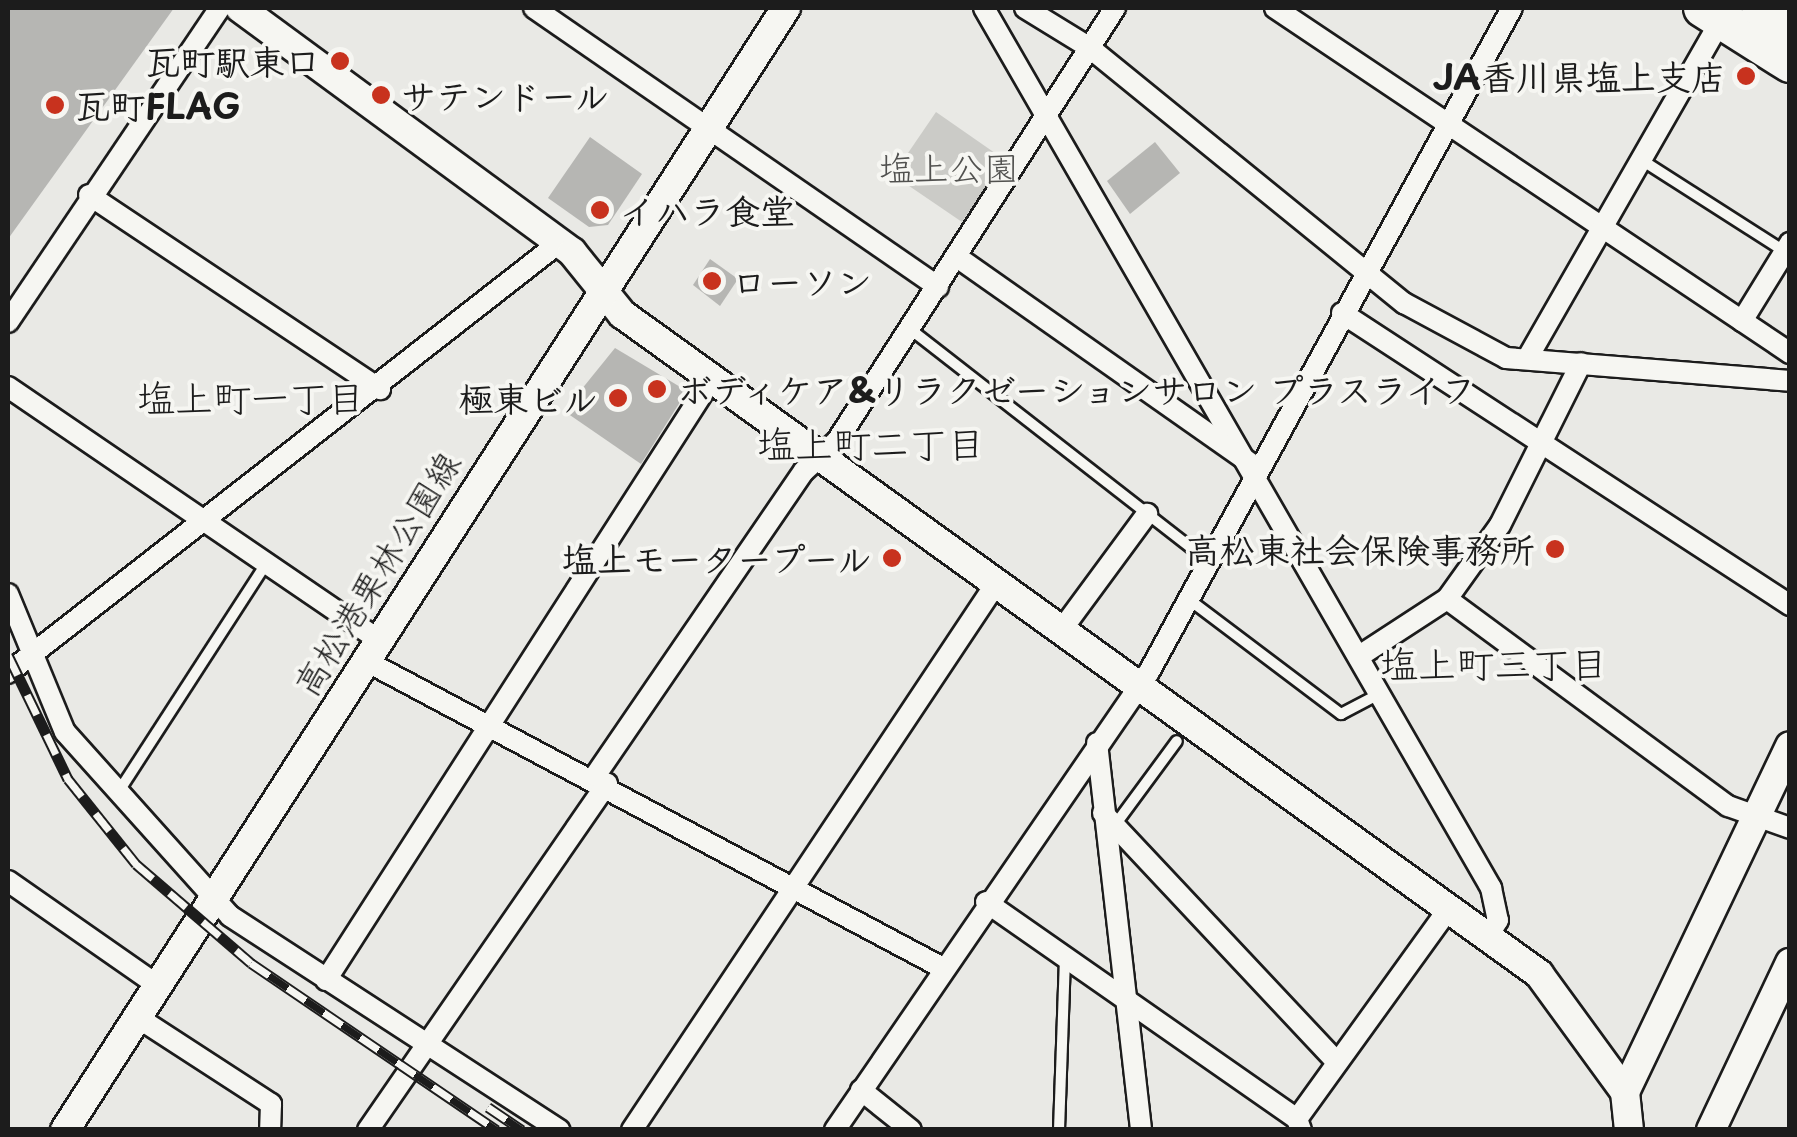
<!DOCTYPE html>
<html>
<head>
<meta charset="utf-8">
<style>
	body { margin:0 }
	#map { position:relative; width:1797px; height:1137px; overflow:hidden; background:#e9e9e5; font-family:"Playpen Sans","Klee One",sans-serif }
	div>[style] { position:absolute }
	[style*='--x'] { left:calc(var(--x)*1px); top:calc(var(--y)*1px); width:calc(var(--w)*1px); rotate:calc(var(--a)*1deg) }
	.green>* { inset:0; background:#cbcbc7 }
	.building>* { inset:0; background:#b6b6b3 }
	.roads { filter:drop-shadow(2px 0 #1c1c1c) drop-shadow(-2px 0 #1c1c1c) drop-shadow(0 2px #1c1c1c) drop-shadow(0 -2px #1c1c1c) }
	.lane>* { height:10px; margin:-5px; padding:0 5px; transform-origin:5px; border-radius:5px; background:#f6f6f2 }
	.street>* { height:20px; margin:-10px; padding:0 10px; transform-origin:10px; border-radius:10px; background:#f6f6f2 }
	.secondary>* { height:28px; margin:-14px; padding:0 14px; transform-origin:14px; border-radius:14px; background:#f6f6f2 }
	.highway>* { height:38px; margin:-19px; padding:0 19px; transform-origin:19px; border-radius:19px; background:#f6f6f2 }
	.rail>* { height:11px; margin-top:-5.5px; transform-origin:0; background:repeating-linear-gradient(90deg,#f6f6f2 0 22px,#1c1c1c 0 44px); box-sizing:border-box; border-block:2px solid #1c1c1c }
	.dots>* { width:28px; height:28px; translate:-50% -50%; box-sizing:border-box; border:5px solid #f6f6f2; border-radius:50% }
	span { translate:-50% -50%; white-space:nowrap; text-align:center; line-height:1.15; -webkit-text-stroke:8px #f6f6f2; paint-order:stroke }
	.poi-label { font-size:35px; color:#1c1c1c; font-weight:700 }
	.right { translate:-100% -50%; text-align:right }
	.left { translate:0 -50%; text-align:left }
	.park-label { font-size:35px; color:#51514f }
	.street-label { font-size:35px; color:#1c1c1c }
	.neighbourhood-label { font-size:38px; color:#1c1c1c }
	.frame { position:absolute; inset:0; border:10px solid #1c1c1c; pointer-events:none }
</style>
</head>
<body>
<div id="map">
	<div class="green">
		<i style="clip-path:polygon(936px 112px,1005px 160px,962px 222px,893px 175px)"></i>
	</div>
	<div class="building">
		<i style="clip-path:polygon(8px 8px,174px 8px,8px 239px)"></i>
		<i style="clip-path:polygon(590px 137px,642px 174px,608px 225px,589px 227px,548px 198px)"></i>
		<i style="clip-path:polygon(1155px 142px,1180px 173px,1130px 214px,1107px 181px)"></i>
		<i style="clip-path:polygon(710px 259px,738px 279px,720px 306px,693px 285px)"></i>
		<i style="clip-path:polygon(615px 348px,687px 391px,641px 464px,564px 411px)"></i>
	</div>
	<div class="roads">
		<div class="lane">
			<i style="--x:1640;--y:159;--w:171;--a:32.6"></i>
			<i style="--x:910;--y:329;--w:379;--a:37.9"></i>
			<i style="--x:1191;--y:601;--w:188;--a:37"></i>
			<i style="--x:1341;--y:714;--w:45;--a:-27.7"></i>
			<i style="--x:119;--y:791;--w:270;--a:-57.1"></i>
			<i style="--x:1115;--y:825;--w:104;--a:-53.6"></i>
			<i style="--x:1059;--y:1130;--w:172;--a:-88"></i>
		</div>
		<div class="street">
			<i style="--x:534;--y:8;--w:491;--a:34.6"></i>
			<i style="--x:984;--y:8;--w:1016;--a:60.05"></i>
			<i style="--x:1491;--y:888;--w:33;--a:78"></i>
			<i style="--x:1498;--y:920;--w:22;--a:122"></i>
			<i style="--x:1025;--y:8;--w:76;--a:31.6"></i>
			<i style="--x:1090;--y:48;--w:405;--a:39.1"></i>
			<i style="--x:1404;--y:303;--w:116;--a:28.3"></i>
			<i style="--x:1506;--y:358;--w:285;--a:4.6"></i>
			<i style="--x:1275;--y:8;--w:620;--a:33.82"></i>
			<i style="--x:89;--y:195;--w:350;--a:33.7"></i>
			<i style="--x:957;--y:257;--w:358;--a:35.1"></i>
			<i style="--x:1342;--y:313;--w:535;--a:33.1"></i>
			<i style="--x:1742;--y:321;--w:92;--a:-58.4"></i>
			<i style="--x:8;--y:322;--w:379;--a:-56"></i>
			<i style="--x:1527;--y:359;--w:392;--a:-60.2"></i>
			<i style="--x:8;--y:387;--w:449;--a:34.3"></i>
			<i style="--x:8;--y:594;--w:149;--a:67.6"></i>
			<i style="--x:65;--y:732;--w:247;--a:48.1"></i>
			<i style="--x:230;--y:916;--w:393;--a:33"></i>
			<i style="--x:1447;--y:599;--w:349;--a:36.4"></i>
			<i style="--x:1728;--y:806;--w:66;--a:19.5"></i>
			<i style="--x:1060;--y:632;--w:147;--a:-53.6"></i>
			<i style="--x:1361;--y:655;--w:103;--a:-33.1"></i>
			<i style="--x:1447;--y:599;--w:91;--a:-54.4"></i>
			<i style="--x:1500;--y:525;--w:181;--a:-63.4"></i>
			<i style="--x:366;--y:661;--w:651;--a:28.02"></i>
			<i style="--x:8;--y:673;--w:700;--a:-37.98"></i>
			<i style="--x:1097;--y:743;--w:389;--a:83.5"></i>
			<i style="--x:595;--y:776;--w:370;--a:-55.6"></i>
			<i style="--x:804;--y:471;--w:45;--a:-42.3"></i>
			<i style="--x:837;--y:441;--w:515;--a:-57.3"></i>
			<i style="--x:1103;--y:813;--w:342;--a:46.8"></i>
			<i style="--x:8;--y:881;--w:182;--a:34.9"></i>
			<i style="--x:986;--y:902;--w:379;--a:34.9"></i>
			<i style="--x:326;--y:980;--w:717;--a:-57.31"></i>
			<i style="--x:137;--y:1017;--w:160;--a:33"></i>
			<i style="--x:271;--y:1104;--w:26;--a:92"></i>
			<i style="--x:861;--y:1090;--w:64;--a:38.7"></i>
			<i style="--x:368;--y:1130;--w:421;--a:-55.4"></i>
			<i style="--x:632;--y:1130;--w:658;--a:-56.33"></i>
			<i style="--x:835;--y:1130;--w:555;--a:-55.57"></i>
			<i style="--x:1149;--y:672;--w:757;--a:-61.34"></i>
			<i style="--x:1301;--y:1130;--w:12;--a:-110"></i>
			<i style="--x:1297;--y:1119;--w:256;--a:-54.2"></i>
		</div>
		<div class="secondary">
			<i style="--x:240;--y:8;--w:412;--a:36.3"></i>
			<i style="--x:572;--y:252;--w:80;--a:51.1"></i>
			<i style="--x:622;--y:314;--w:1130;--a:35.74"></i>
			<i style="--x:1539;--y:974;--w:146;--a:53.9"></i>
			<i style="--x:65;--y:1130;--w:1334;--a:-57.28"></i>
			<i style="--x:1629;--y:1130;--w:38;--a:-96"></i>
			<i style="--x:1625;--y:1092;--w:383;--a:-64.5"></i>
			<i style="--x:1711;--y:1130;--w:185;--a:-64.7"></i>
		</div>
		<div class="highway">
			<i style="--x:1703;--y:8;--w:103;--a:32.3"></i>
			<i style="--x:1761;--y:8;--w:34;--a:32"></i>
		</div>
	</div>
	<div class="rail">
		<i style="--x:8;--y:655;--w:138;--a:64.2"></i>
		<i style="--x:68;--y:779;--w:109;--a:51.3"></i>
		<i style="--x:136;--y:864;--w:152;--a:40.7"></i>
		<i style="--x:251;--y:963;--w:297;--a:34.2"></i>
		<i style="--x:488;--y:1107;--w:41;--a:34.1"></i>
	</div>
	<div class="dots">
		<i style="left:340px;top:61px;background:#c8321e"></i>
		<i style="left:1746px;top:76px;background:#c8321e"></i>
		<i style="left:381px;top:95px;background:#c8321e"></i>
		<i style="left:55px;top:105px;background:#c8321e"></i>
		<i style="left:600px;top:210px;background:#c8321e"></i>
		<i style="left:712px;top:281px;background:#c8321e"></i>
		<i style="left:657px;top:389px;background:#c8321e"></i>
		<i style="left:618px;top:398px;background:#c8321e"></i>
		<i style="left:1555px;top:549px;background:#c8321e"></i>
		<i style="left:892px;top:558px;background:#c8321e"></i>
	</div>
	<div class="poi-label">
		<span class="right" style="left:320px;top:61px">瓦町駅東口</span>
		<span class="right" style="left:1726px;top:76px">JA香川県塩上支店</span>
		<span class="left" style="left:401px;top:95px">サテンドール</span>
		<span class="left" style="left:75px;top:105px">瓦町FLAG</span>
		<span class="left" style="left:620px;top:210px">イハラ食堂</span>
		<span class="left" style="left:732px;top:281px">ローソン</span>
		<span class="left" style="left:677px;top:389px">ボディケア&amp;リラクゼーションサロン プラスライフ</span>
		<span class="right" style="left:598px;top:398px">極東ビル</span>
		<span class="right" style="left:1535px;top:549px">高松東社会保険事務所</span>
		<span class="right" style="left:872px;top:558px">塩上モータープール</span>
	</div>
	<div class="park-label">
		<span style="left:949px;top:167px">塩上公園</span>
	</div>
	<div class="street-label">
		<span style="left:376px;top:573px;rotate:-58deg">高松港栗林公園線</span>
	</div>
	<div class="neighbourhood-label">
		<span style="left:251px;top:397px">塩上町一丁目</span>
		<span style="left:871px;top:443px">塩上町二丁目</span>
		<span style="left:1494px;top:663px">塩上町三丁目</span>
	</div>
	<div class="frame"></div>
</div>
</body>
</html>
